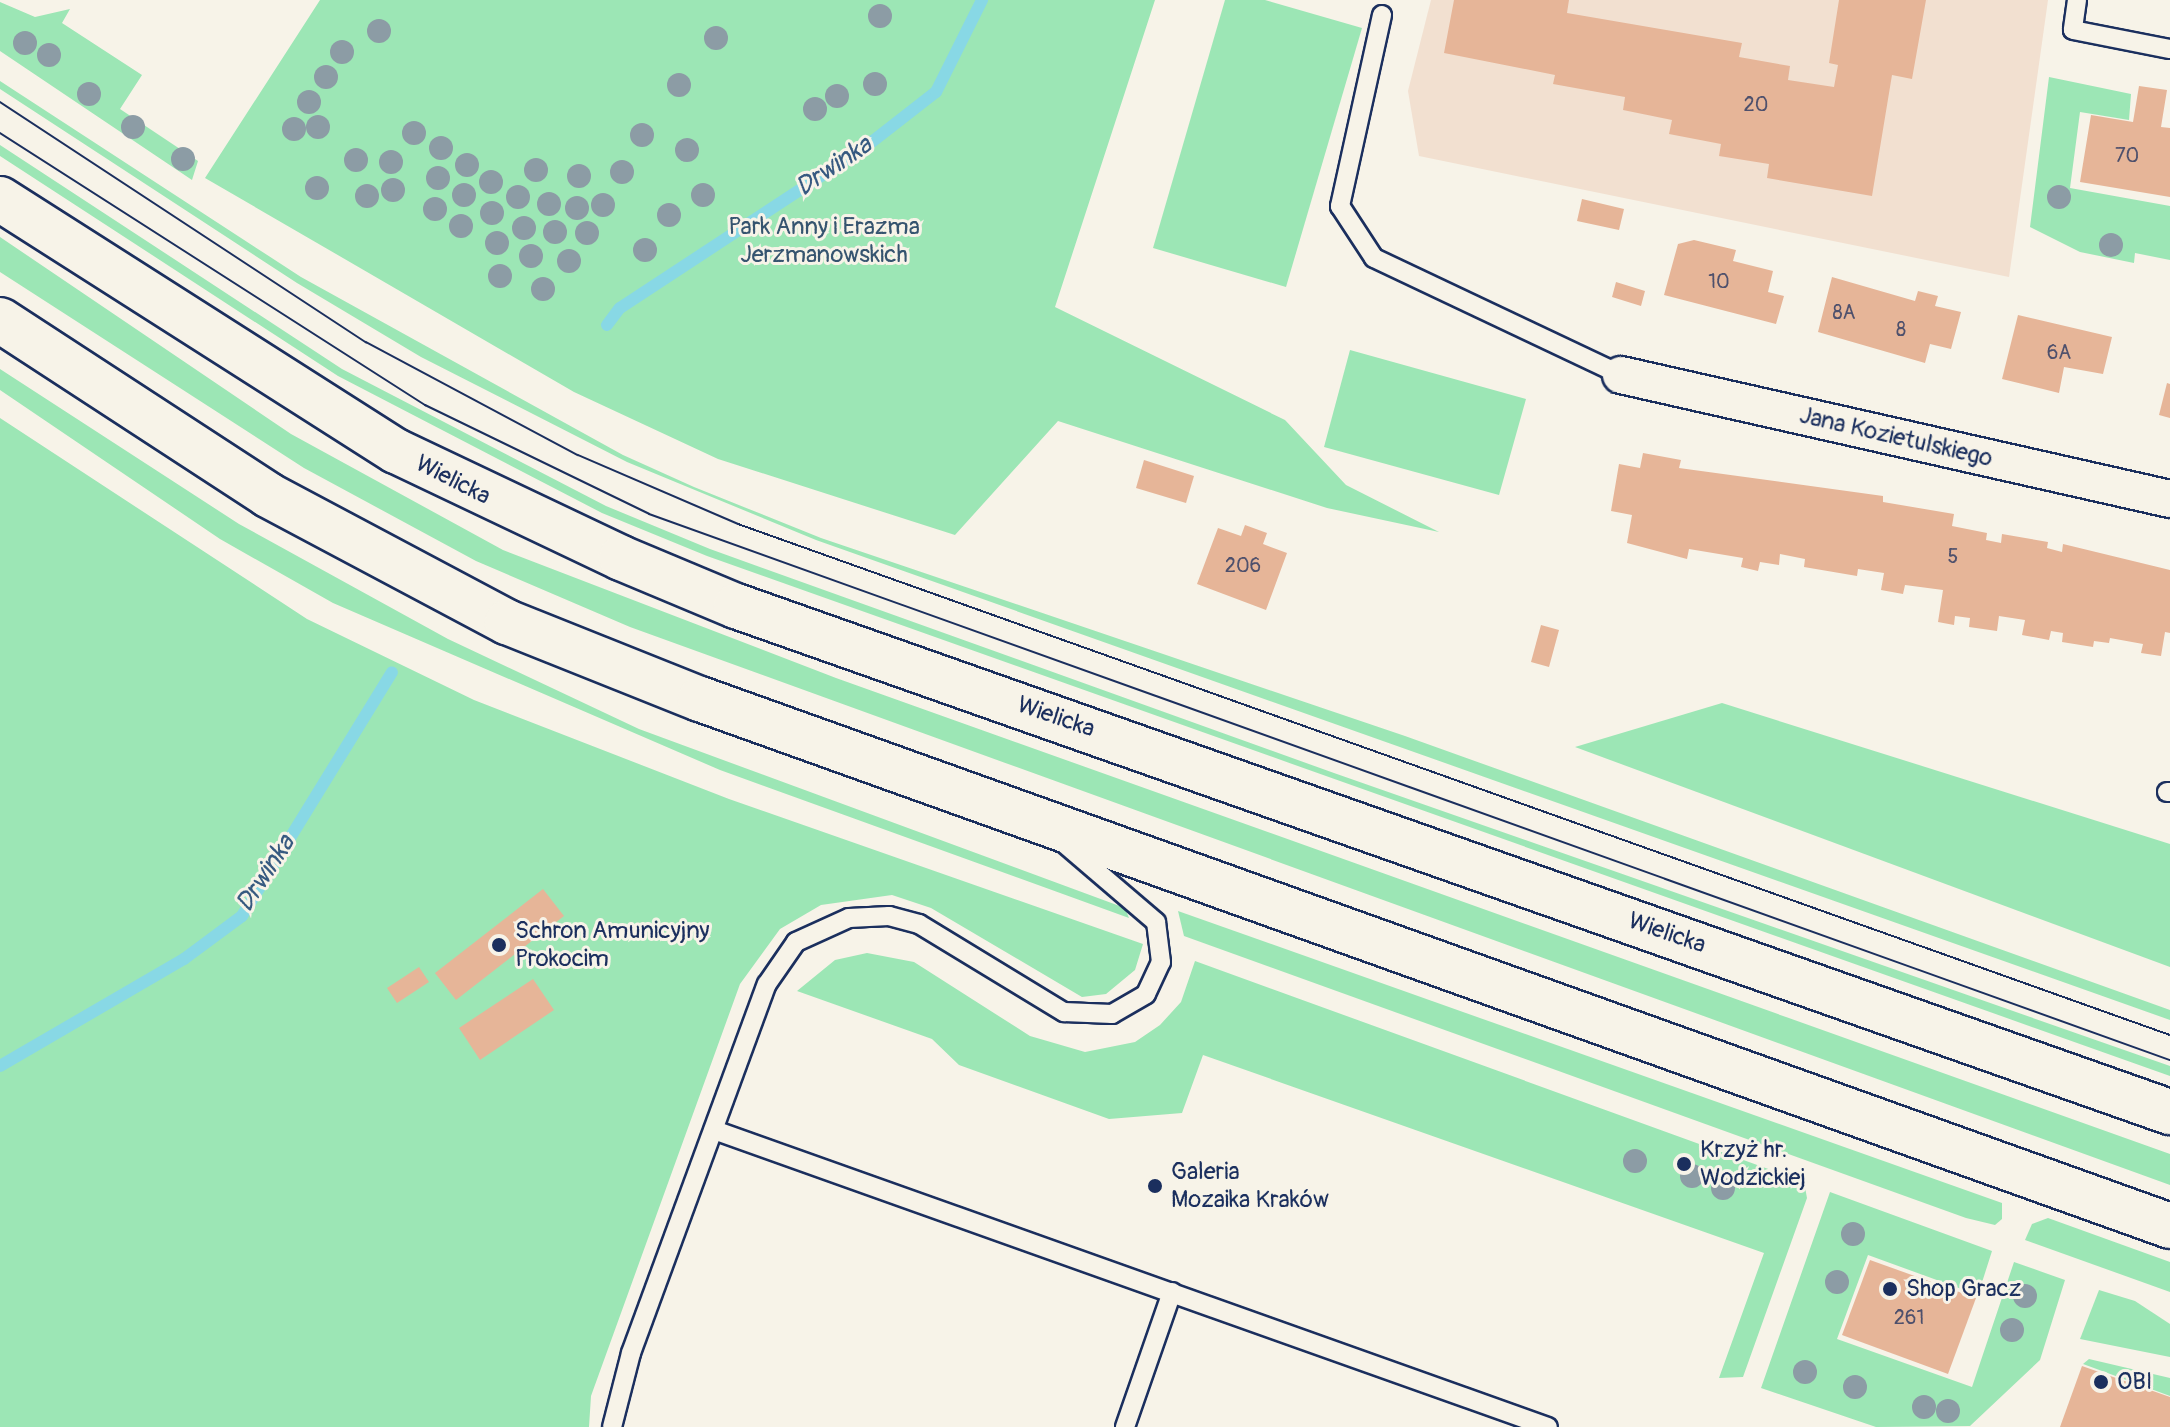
<!DOCTYPE html>
<html>
<head>
<meta charset="utf-8">
<style>
	body { margin:0 }
	#map { position:relative; width:2170px; height:1427px; overflow:hidden; background:#f7f3e8; font-family:Pangolin,sans-serif }
	div>[style] { position:absolute }
	[style*='--x'] { left:calc(var(--x)*1px); top:calc(var(--y)*1px); width:calc(var(--w)*1px); rotate:calc(var(--a)*1deg) }
	.built>* { inset:0; background:#f2e0d0 }
	.green>* { inset:0; background:#9ce6b5 }
	.stream>* { height:12px; margin:-6px; padding:0 6px; transform-origin:6px; border-radius:6px; background:#88d8e5 }
	.building>* { inset:0; background:#e6b598 }
	.roads { filter:drop-shadow(2px 0 #1b2f5e) drop-shadow(-2px 0 #1b2f5e) drop-shadow(0 2px #1b2f5e) drop-shadow(0 -2px #1b2f5e) }
	.service>* { height:18px; margin:-9px; padding:0 9px; transform-origin:9px; border-radius:9px; background:#f7f3e8 }
	.minor>* { height:36px; margin:-18px; padding:0 18px; transform-origin:18px; border-radius:18px; background:#f7f3e8 }
	.primary>* { height:44px; margin:-22px; padding:0 22px; transform-origin:22px; border-radius:22px; background:#f7f3e8 }
	.tram>* { height:2px; margin:-1px; padding:0 1px; transform-origin:1px; border-radius:1px; background:#1b2f5e }
	.trees>* { width:24px; height:24px; margin:-12px; border-radius:50%; background:#8c9ca5 }
	.dots>* { width:22px; height:22px; translate:-50% -50%; box-sizing:border-box; border:4px solid #f7f3e8; border-radius:50% }
	span { translate:-50% -50%; white-space:nowrap; text-align:center; line-height:1.15; -webkit-text-stroke:6px #f7f3e8; paint-order:stroke }
	.number-label { font-size:20px; color:#4e506c }
	.number-label span { -webkit-text-stroke-width:0 }
	.park-label { font-size:24px; color:#35546f }
	.street-label { font-size:24px; color:#1b2f5e }
	.poi-label { font-size:24px; color:#1b2f5e }
	.left { translate:0 -50%; text-align:left }
	.water-label { font-size:26px; color:#365980; font-style:italic }
</style>
</head>
<body>
<div id="map">
	<div class="built">
		<i style="clip-path:polygon(1431px 0,2048px 0,2009px 277px,1419px 156px,1408px 91px)"></i>
	</div>
	<div class="green">
		<i style="clip-path:polygon(320px 0,1155px 0,1055px 307px,1285px 420px,1346px 485px,1439px 532px,1327px 508px,1058px 421px,955px 535px,718px 459px,574px 392px,205px 178px)"></i>
		<i style="clip-path:polygon(1225px 0,1265px 0,1362px 28px,1286px 287px,1153px 248px)"></i>
		<i style="clip-path:polygon(0 2px,35px 17px,70px 9px,62px 23px,142px 75px,120px 109px,198px 161px,192px 180px,0 51px)"></i>
		<i style="clip-path:polygon(2049px 77px,2131px 94px,2129px 120px,2080px 112px,2070px 188px,2170px 206px,2170px 260px,2135px 253px,2134px 263px,2080px 252px,2030px 227px)"></i>
		<i style="clip-path:polygon(0 81px,301px 277px,623px 455px,694px 487px,821px 538px,1405px 736px,2170px 1010px,2170px 1020px,816px 540px,627px 462px,421px 357px,297px 283px,0 89px)"></i>
		<i style="clip-path:polygon(0 145px,342px 369px,606px 506px,710px 549px,1334px 773px,2170px 1066px,2170px 1076px,707px 556px,602px 513px,338px 376px,0 156px)"></i>
		<i style="clip-path:polygon(0 237px,291px 434px,503px 550px,836px 678px,2170px 1154px,2170px 1185px,630px 627px,476px 561px,304px 468px,0 272px)"></i>
		<i style="clip-path:polygon(1350px 350px,1526px 399px,1499px 495px,1324px 447px)"></i>
		<i style="clip-path:polygon(0 369px,239px 524px,448px 639px,639px 729px,1125px 908px,1129px 918px,720px 770px,333px 603px,220px 539px,0 390px)"></i>
		<i style="clip-path:polygon(0 418px,307px 619px,474px 700px,729px 799px,1143px 944px,1135px 970px,1106px 994px,1082px 997px,931px 908px,892px 895px,821px 905px,780px 929px,740px 984px,591px 1396px,589px 1427px,0 1427px)"></i>
		<i style="clip-path:polygon(1722px 703px,2170px 844px,2170px 967px,1575px 747px)"></i>
		<i style="clip-path:polygon(1178px 911px,2002px 1203px,2002px 1219px,1995px 1225px,1966px 1218px,1184px 936px)"></i>
		<i style="clip-path:polygon(867px 953px,914px 962px,1030px 1036px,1085px 1052px,1135px 1042px,1160px 1025px,1181px 1002px,1195px 961px,1804px 1182px,1807px 1198px,1743px 1377px,1719px 1378px,1764px 1253px,1203px 1055px,1182px 1113px,1109px 1119px,959px 1065px,932px 1039px,797px 991px,835px 960px)"></i>
		<i style="clip-path:polygon(1830px 1192px,1992px 1251px,1978px 1295px,1868px 1255px,1837px 1339px,1972px 1387px,2014px 1262px,2065px 1280px,2040px 1360px,1970px 1426px,1876px 1427px,1761px 1388px)"></i>
		<i style="clip-path:polygon(2048px 1218px,2170px 1262px,2170px 1292px,2025px 1240px,2032px 1224px)"></i>
		<i style="clip-path:polygon(2099px 1290px,2135px 1301px,2170px 1324px,2170px 1357px,2080px 1339px)"></i>
		<i style="clip-path:polygon(2089px 1359px,2170px 1378px,2170px 1396px,2083px 1364px)"></i>
	</div>
	<div class="stream">
		<i style="--x:607;--y:325;--w:21;--a:-53"></i>
		<i style="--x:620;--y:308;--w:292;--a:-33.3"></i>
		<i style="--x:864;--y:148;--w:91;--a:-37.9"></i>
		<i style="--x:936;--y:92;--w:103;--a:-63.4"></i>
		<i style="--x:0;--y:1066;--w:213;--a:-30.2"></i>
		<i style="--x:184;--y:959;--w:72;--a:-36.6"></i>
		<i style="--x:242;--y:916;--w:286;--a:-58.4"></i>
	</div>
	<div class="building">
		<i style="clip-path:polygon(1454px 0,1569px 0,1567px 13px,1742px 43px,1739px 57px,1790px 66px,1788px 80px,1834px 87px,1838px 65px,1829px 63px,1839px 0,1926px 0,1912px 79px,1892px 75px,1872px 196px,1767px 178px,1769px 164px,1719px 156px,1721px 144px,1669px 134px,1672px 120px,1623px 110px,1625px 97px,1553px 84px,1555px 75px,1444px 53px)"></i>
		<i style="clip-path:polygon(2139px 86px,2167px 90px,2161px 127px,2170px 128px,2170px 197px,2080px 182px,2091px 115px,2133px 122px)"></i>
		<i style="clip-path:polygon(1582px 199px,1624px 209px,1619px 230px,1577px 221px)"></i>
		<i style="clip-path:polygon(1694px 240px,1736px 250px,1733px 261px,1773px 271px,1768px 292px,1784px 296px,1776px 324px,1664px 295px,1678px 244px)"></i>
		<i style="clip-path:polygon(1832px 277px,1915px 301px,1918px 291px,1938px 296px,1935px 306px,1961px 312px,1951px 349px,1930px 344px,1925px 363px,1818px 332px)"></i>
		<i style="clip-path:polygon(1616px 282px,1645px 291px,1641px 306px,1612px 297px)"></i>
		<i style="clip-path:polygon(2018px 315px,2112px 337px,2103px 374px,2064px 367px,2059px 393px,2002px 379px)"></i>
		<i style="clip-path:polygon(2167px 383px,2170px 384px,2170px 418px,2159px 415px)"></i>
		<i style="clip-path:polygon(1643px 453px,1681px 460px,1679px 468px,1883px 496px,1883px 502px,1954px 514px,1952px 526px,1987px 533px,1986px 540px,2001px 543px,2002px 534px,2048px 542px,2047px 548px,2062px 552px,2063px 544px,2170px 570px,2170px 633px,2165px 632px,2161px 656px,2141px 653px,2143px 644px,2110px 638px,2109px 643px,2094px 641px,2093px 647px,2062px 642px,2063px 633px,2051px 631px,2049px 640px,2022px 635px,2025px 620px,1999px 616px,1997px 631px,1969px 627px,1970px 618px,1955px 616px,1954px 625px,1938px 622px,1943px 590px,1905px 585px,1903px 594px,1881px 590px,1884px 573px,1858px 569px,1857px 576px,1804px 567px,1805px 559px,1780px 554px,1779px 565px,1760px 562px,1758px 571px,1741px 567px,1743px 558px,1689px 549px,1687px 559px,1627px 543px,1632px 515px,1611px 511px,1619px 464px,1640px 468px)"></i>
		<i style="clip-path:polygon(1144px 460px,1194px 476px,1186px 503px,1136px 488px)"></i>
		<i style="clip-path:polygon(1245px 525px,1267px 533px,1263px 544px,1287px 553px,1266px 610px,1197px 584px,1218px 528px,1241px 536px)"></i>
		<i style="clip-path:polygon(1541px 625px,1559px 630px,1549px 667px,1531px 662px)"></i>
		<i style="clip-path:polygon(543px 889px,564px 916px,456px 1000px,435px 973px)"></i>
		<i style="clip-path:polygon(419px 967px,429px 982px,397px 1003px,387px 988px)"></i>
		<i style="clip-path:polygon(533px 979px,554px 1010px,480px 1060px,459px 1028px)"></i>
		<i style="clip-path:polygon(1870px 1260px,1976px 1298px,1948px 1374px,1842px 1335px)"></i>
		<i style="clip-path:polygon(2082px 1366px,2170px 1397px,2170px 1427px,2060px 1427px)"></i>
	</div>
	<div class="roads">
		<div class="service">
			<i style="--x:2077;--y:0;--w:30;--a:98"></i>
			<i style="--x:2073;--y:30;--w:99;--a:11.1"></i>
			<i style="--x:1382;--y:15;--w:196;--a:102.4"></i>
			<i style="--x:1340;--y:206;--w:62;--a:56.8"></i>
			<i style="--x:1374;--y:258;--w:273;--a:25.3"></i>
			<i style="--x:2167;--y:792;--w:3;--a:0"></i>
			<i style="--x:714;--y:1130;--w:885;--a:19.6"></i>
			<i style="--x:612;--y:1427;--w:76;--a:-75.6"></i>
			<i style="--x:631;--y:1353;--w:393;--a:-69.8"></i>
			<i style="--x:767;--y:984;--w:51;--a:-55.4"></i>
			<i style="--x:796;--y:942;--w:58;--a:-24.4"></i>
			<i style="--x:849;--y:918;--w:40;--a:-2.9"></i>
			<i style="--x:889;--y:916;--w:31;--a:15"></i>
			<i style="--x:919;--y:924;--w:170;--a:31.3"></i>
			<i style="--x:1064;--y:1012;--w:48;--a:2.4"></i>
			<i style="--x:1112;--y:1014;--w:39;--a:-30"></i>
			<i style="--x:1146;--y:994;--w:35;--a:-65"></i>
			<i style="--x:1161;--y:962;--w:40;--a:-97.1"></i>
			<i style="--x:1156;--y:922;--w:118;--a:-139.5"></i>
			<i style="--x:1125;--y:1427;--w:143;--a:-70.8"></i>
		</div>
		<div class="minor">
			<i style="--x:1621;--y:375;--w:563;--a:12.73"></i>
		</div>
		<div class="primary">
			<i style="--x:0;--y:199;--w:469;--a:32.5"></i>
			<i style="--x:396;--y:451;--w:249;--a:25.4"></i>
			<i style="--x:621;--y:558;--w:125;--a:22.7"></i>
			<i style="--x:736;--y:606;--w:1521;--a:19.44"></i>
			<i style="--x:0;--y:320;--w:320;--a:33.1"></i>
			<i style="--x:268;--y:495;--w:271;--a:28"></i>
			<i style="--x:507;--y:622;--w:208;--a:21.8"></i>
			<i style="--x:700;--y:699;--w:1562;--a:19.72"></i>
		</div>
	</div>
	<div class="tram">
		<i style="--x:0;--y:102;--w:438;--a:33.3"></i>
		<i style="--x:366;--y:342;--w:240;--a:28.1"></i>
		<i style="--x:578;--y:455;--w:174;--a:23.3"></i>
		<i style="--x:738;--y:524;--w:1520;--a:19.64"></i>
		<i style="--x:0;--y:133;--w:505;--a:32.62"></i>
		<i style="--x:425;--y:405;--w:249;--a:25.9"></i>
		<i style="--x:649;--y:514;--w:1616;--a:19.75"></i>
	</div>
	<div class="trees">
		<i style="left:880px;top:16px"></i>
		<i style="left:379px;top:31px"></i>
		<i style="left:716px;top:38px"></i>
		<i style="left:25px;top:43px"></i>
		<i style="left:342px;top:52px"></i>
		<i style="left:49px;top:55px"></i>
		<i style="left:326px;top:77px"></i>
		<i style="left:875px;top:84px"></i>
		<i style="left:679px;top:85px"></i>
		<i style="left:89px;top:94px"></i>
		<i style="left:837px;top:96px"></i>
		<i style="left:309px;top:102px"></i>
		<i style="left:815px;top:109px"></i>
		<i style="left:133px;top:127px"></i>
		<i style="left:318px;top:127px"></i>
		<i style="left:294px;top:129px"></i>
		<i style="left:414px;top:133px"></i>
		<i style="left:642px;top:135px"></i>
		<i style="left:441px;top:148px"></i>
		<i style="left:687px;top:150px"></i>
		<i style="left:183px;top:159px"></i>
		<i style="left:356px;top:160px"></i>
		<i style="left:391px;top:162px"></i>
		<i style="left:467px;top:165px"></i>
		<i style="left:536px;top:170px"></i>
		<i style="left:622px;top:172px"></i>
		<i style="left:579px;top:176px"></i>
		<i style="left:438px;top:178px"></i>
		<i style="left:491px;top:182px"></i>
		<i style="left:317px;top:188px"></i>
		<i style="left:393px;top:190px"></i>
		<i style="left:464px;top:195px"></i>
		<i style="left:703px;top:195px"></i>
		<i style="left:367px;top:196px"></i>
		<i style="left:518px;top:197px"></i>
		<i style="left:2059px;top:197px"></i>
		<i style="left:549px;top:204px"></i>
		<i style="left:603px;top:205px"></i>
		<i style="left:577px;top:208px"></i>
		<i style="left:435px;top:209px"></i>
		<i style="left:492px;top:213px"></i>
		<i style="left:669px;top:215px"></i>
		<i style="left:461px;top:226px"></i>
		<i style="left:524px;top:228px"></i>
		<i style="left:555px;top:232px"></i>
		<i style="left:587px;top:233px"></i>
		<i style="left:497px;top:243px"></i>
		<i style="left:2111px;top:245px"></i>
		<i style="left:645px;top:250px"></i>
		<i style="left:531px;top:256px"></i>
		<i style="left:569px;top:261px"></i>
		<i style="left:500px;top:276px"></i>
		<i style="left:543px;top:289px"></i>
		<i style="left:1635px;top:1161px"></i>
		<i style="left:1692px;top:1176px"></i>
		<i style="left:1723px;top:1188px"></i>
		<i style="left:1853px;top:1234px"></i>
		<i style="left:1837px;top:1282px"></i>
		<i style="left:2025px;top:1296px"></i>
		<i style="left:2012px;top:1330px"></i>
		<i style="left:1805px;top:1372px"></i>
		<i style="left:1855px;top:1387px"></i>
		<i style="left:1924px;top:1407px"></i>
		<i style="left:1948px;top:1411px"></i>
	</div>
	<div class="dots">
		<i style="left:499px;top:945px;background:#1b2f5e"></i>
		<i style="left:1684px;top:1164px;background:#1b2f5e"></i>
		<i style="left:1155px;top:1186px;background:#1b2f5e"></i>
		<i style="left:1890px;top:1289px;background:#1b2f5e"></i>
		<i style="left:2101px;top:1382px;background:#1b2f5e"></i>
	</div>
	<div class="number-label">
		<span style="left:1756px;top:104px">20</span>
		<span style="left:2127px;top:155px">70</span>
		<span style="left:1719px;top:281px">10</span>
		<span style="left:1844px;top:312px">8A</span>
		<span style="left:1901px;top:329px">8</span>
		<span style="left:2059px;top:352px">6A</span>
		<span style="left:1953px;top:556px">5</span>
		<span style="left:1243px;top:565px">206</span>
		<span style="left:1909px;top:1317px">261</span>
	</div>
	<div class="park-label">
		<span style="left:824px;top:241px">Park Anny i Erazma<br>Jerzmanowskich</span>
	</div>
	<div class="street-label">
		<span style="left:1896px;top:437px;rotate:13deg">Jana Kozietulskiego</span>
		<span style="left:453px;top:480px;rotate:27deg">Wielicka</span>
		<span style="left:1056px;top:717px;rotate:19deg">Wielicka</span>
		<span style="left:1667px;top:933px;rotate:19deg">Wielicka</span>
	</div>
	<div class="poi-label">
		<span class="left" style="left:515px;top:945px">Schron Amunicyjny<br>Prokocim</span>
		<span class="left" style="left:1700px;top:1164px">Krzyż hr.<br>Wodzickiej</span>
		<span class="left" style="left:1171px;top:1186px">Galeria<br>Mozaika Kraków</span>
		<span class="left" style="left:1906px;top:1289px">Shop Gracz</span>
		<span class="left" style="left:2117px;top:1382px">OBI</span>
	</div>
	<div class="water-label">
		<span style="left:834px;top:167px;rotate:-34deg">Drwinka</span>
		<span style="left:266px;top:874px;rotate:-57deg">Drwinka</span>
	</div>
</div>
</body>
</html>
